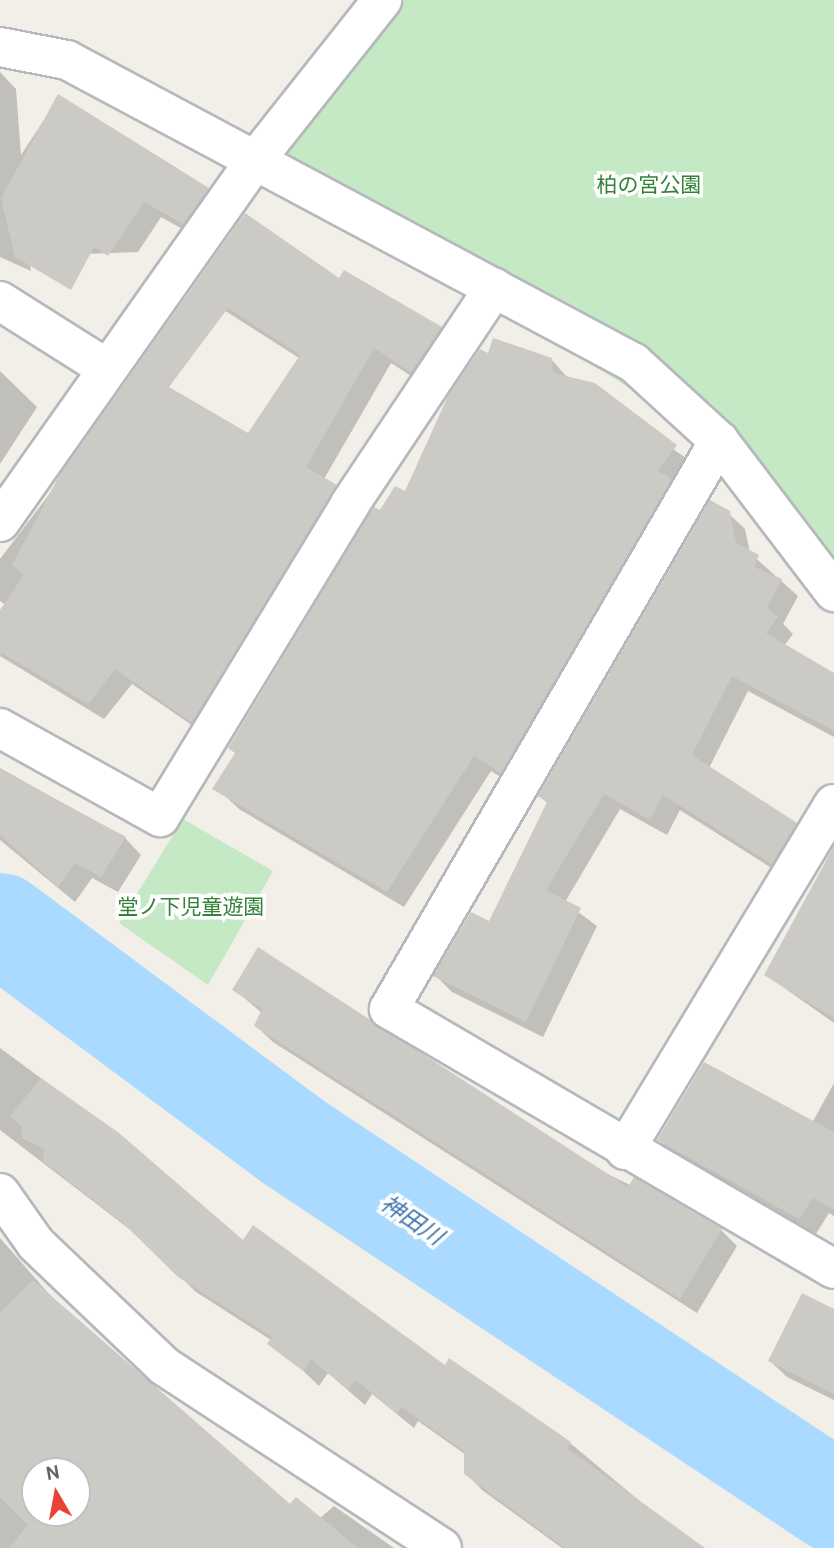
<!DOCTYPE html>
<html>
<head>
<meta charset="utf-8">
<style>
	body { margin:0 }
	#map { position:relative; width:834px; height:1548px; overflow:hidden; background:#f1efe8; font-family:Cabin,"Noto Sans JP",sans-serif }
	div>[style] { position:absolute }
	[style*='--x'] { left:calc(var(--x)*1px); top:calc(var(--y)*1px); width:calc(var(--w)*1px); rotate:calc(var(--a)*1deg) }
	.green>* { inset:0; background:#c5e8c5 }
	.shadow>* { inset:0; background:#0003 }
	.river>* { height:102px; margin:-51px; padding:0 51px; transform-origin:51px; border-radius:51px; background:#aadaff }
	.building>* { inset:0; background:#cccac5 }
	.roads { filter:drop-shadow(2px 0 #b5b8bc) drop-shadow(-2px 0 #b5b8bc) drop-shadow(0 2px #b5b8bc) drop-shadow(0 -2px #b5b8bc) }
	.minor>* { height:38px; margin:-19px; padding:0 19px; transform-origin:19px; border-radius:19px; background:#fff }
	span { translate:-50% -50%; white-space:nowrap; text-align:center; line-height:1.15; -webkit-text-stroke:7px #fff; paint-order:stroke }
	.park-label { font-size:21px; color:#348238 }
	.water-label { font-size:23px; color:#4174aa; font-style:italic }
	.north { position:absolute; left:21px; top:1457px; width:70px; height:70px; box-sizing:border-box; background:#fff; border:2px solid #bfc1c3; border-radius:50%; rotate:350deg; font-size:19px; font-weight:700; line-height:28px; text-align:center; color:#5f6368 }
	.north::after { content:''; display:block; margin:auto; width:24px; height:32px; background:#ea4335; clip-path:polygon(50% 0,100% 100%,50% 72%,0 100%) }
</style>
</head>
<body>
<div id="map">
	<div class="green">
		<i style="clip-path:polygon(382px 0,834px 0,834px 571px,719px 441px,253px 163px)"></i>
		<i style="clip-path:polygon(183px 819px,273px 871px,208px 985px,119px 923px)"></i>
	</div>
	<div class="shadow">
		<i style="clip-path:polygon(0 72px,16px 89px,21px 155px,59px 97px,224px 206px,200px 239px,161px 217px,138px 252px,29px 256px,31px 271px,0 257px)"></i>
		<i style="clip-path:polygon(339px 280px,441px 328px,457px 344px,428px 387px,391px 363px,324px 479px,352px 502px,209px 737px,132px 684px,104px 719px,0 656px,6px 605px,0 601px,0 559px,108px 417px,249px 435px,299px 358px,213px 303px)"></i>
		<i style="clip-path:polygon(489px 356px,551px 359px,568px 378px,692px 462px,518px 788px,491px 771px,404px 907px,239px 809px,222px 793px,381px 513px,405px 494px)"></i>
		<i style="clip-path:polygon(0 371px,37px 407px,0 464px)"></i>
		<i style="clip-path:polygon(728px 513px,745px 529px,750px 553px,798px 596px,783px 624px,793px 634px,784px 646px,834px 675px,834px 737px,748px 691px,709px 768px,812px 841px,789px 879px,680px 810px,667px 835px,620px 809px,565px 902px,597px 926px,543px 1037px,452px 992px,436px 976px,489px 923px,548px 804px,540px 796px)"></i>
		<i style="clip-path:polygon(0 768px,125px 838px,141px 855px,118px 892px,92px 878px,75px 902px,0 840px)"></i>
		<i style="clip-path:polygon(834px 853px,834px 1023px,766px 975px)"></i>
		<i style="clip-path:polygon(235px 990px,721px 1230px,737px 1246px,697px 1313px,273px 1042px,256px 1026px,262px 1013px)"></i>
		<i style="clip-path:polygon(0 1048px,118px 1135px,243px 1242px,570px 1443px,696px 1548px,562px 1548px,482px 1490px,466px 1473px,466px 1455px,418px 1421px,414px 1428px,372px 1394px,365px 1405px,328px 1373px,319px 1386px,271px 1340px,196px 1292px,141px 1238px,0 1130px)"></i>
		<i style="clip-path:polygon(834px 1083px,834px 1216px,829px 1213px,816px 1234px,675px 1156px,659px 1140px,812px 1123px)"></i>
		<i style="clip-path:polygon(evenodd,0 1238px,56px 1302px,290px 1506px,319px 1519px,334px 1506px,394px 1548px,0 1548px,0 1238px,35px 1471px,77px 1471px,77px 1513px,35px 1513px,35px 1471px)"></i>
		<i style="clip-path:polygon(834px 1311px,834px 1400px,787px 1377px,770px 1361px)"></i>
	</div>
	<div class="river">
		<i style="--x:0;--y:924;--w:364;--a:36.6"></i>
		<i style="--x:292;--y:1141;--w:651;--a:33.59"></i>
	</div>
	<div class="building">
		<i style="clip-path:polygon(58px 94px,209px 188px,183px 224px,144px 202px,108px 256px,94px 247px,71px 290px,15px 257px,1px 198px)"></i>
		<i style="clip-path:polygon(evenodd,245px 213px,339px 278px,344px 270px,442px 327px,411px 373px,374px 348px,306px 467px,337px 485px,192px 723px,115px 669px,88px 704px,0 652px,0 610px,24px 575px,12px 565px,59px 476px,245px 213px,228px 308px,300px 355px,248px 433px,169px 387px,228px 308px)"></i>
		<i style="clip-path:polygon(493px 338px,552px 358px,553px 373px,595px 383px,677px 445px,658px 471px,672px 479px,501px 773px,474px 756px,387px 892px,212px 789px,235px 753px,228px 748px,368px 516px,374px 507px,380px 510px,395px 486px,405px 491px,448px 396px,480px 349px,488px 353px)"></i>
		<i style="clip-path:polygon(710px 500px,730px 511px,736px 543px,759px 555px,754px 567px,782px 579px,767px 608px,778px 617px,766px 633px,834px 673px,834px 731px,732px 676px,692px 755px,797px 823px,772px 864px,663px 795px,650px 820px,604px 794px,546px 890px,581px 908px,526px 1022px,433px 976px,471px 912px,489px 921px,547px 802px,538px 796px)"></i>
		<i style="clip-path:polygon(0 769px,126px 837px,101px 877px,75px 863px,58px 887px,0 835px)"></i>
		<i style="clip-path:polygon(834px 846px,834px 1018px,764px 975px)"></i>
		<i style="clip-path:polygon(258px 947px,628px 1187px,634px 1177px,722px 1229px,680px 1299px,254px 1026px,262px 1009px,232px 990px)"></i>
		<i style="clip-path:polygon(704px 1062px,834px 1132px,834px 1210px,813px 1198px,799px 1219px,657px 1140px)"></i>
		<i style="clip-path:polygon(41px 1078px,119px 1133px,243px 1240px,253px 1225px,445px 1365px,449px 1358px,571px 1442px,567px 1448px,705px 1548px,565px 1548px,464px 1474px,464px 1451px,401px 1407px,397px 1414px,356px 1380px,348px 1390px,311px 1359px,303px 1371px,267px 1344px,272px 1337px,178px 1277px,123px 1223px,43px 1161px,44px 1149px,22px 1138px,21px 1126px,10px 1116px)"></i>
		<i style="clip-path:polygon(evenodd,33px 1280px,290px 1504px,296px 1497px,358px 1548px,9px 1548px,28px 1525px,0 1497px,0 1313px,33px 1280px,35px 1471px,77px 1471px,77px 1513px,35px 1513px,35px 1471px)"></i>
		<i style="clip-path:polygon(802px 1293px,834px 1309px,834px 1394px,768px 1361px)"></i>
	</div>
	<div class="roads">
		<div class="minor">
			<i style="--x:0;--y:47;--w:68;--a:11"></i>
			<i style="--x:67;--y:60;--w:643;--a:28.12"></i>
			<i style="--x:634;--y:363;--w:115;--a:42.5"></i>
			<i style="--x:719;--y:441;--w:190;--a:52.7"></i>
			<i style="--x:0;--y:301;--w:125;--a:32.3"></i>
			<i style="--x:719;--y:441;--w:657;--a:120.16"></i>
			<i style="--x:389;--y:1009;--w:515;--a:30.3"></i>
			<i style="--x:0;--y:522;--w:439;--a:-54.8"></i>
			<i style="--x:253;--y:163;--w:208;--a:-51.6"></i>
			<i style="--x:0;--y:728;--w:183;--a:29.1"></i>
			<i style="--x:160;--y:817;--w:366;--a:-58.7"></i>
			<i style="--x:350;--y:504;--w:260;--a:-56.3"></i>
			<i style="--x:625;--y:1150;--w:404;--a:-58.9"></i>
			<i style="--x:0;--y:1193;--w:62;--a:54.8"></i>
			<i style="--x:36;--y:1244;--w:177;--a:43.6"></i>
			<i style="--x:164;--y:1366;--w:332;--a:33.2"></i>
		</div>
	</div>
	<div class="park-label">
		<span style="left:649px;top:185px">柏の宮公園</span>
		<span style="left:191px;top:907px">堂ノ下児童遊園</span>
	</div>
	<div class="water-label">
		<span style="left:412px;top:1220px;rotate:34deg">神田川</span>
	</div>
	<div class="north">N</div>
</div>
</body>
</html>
